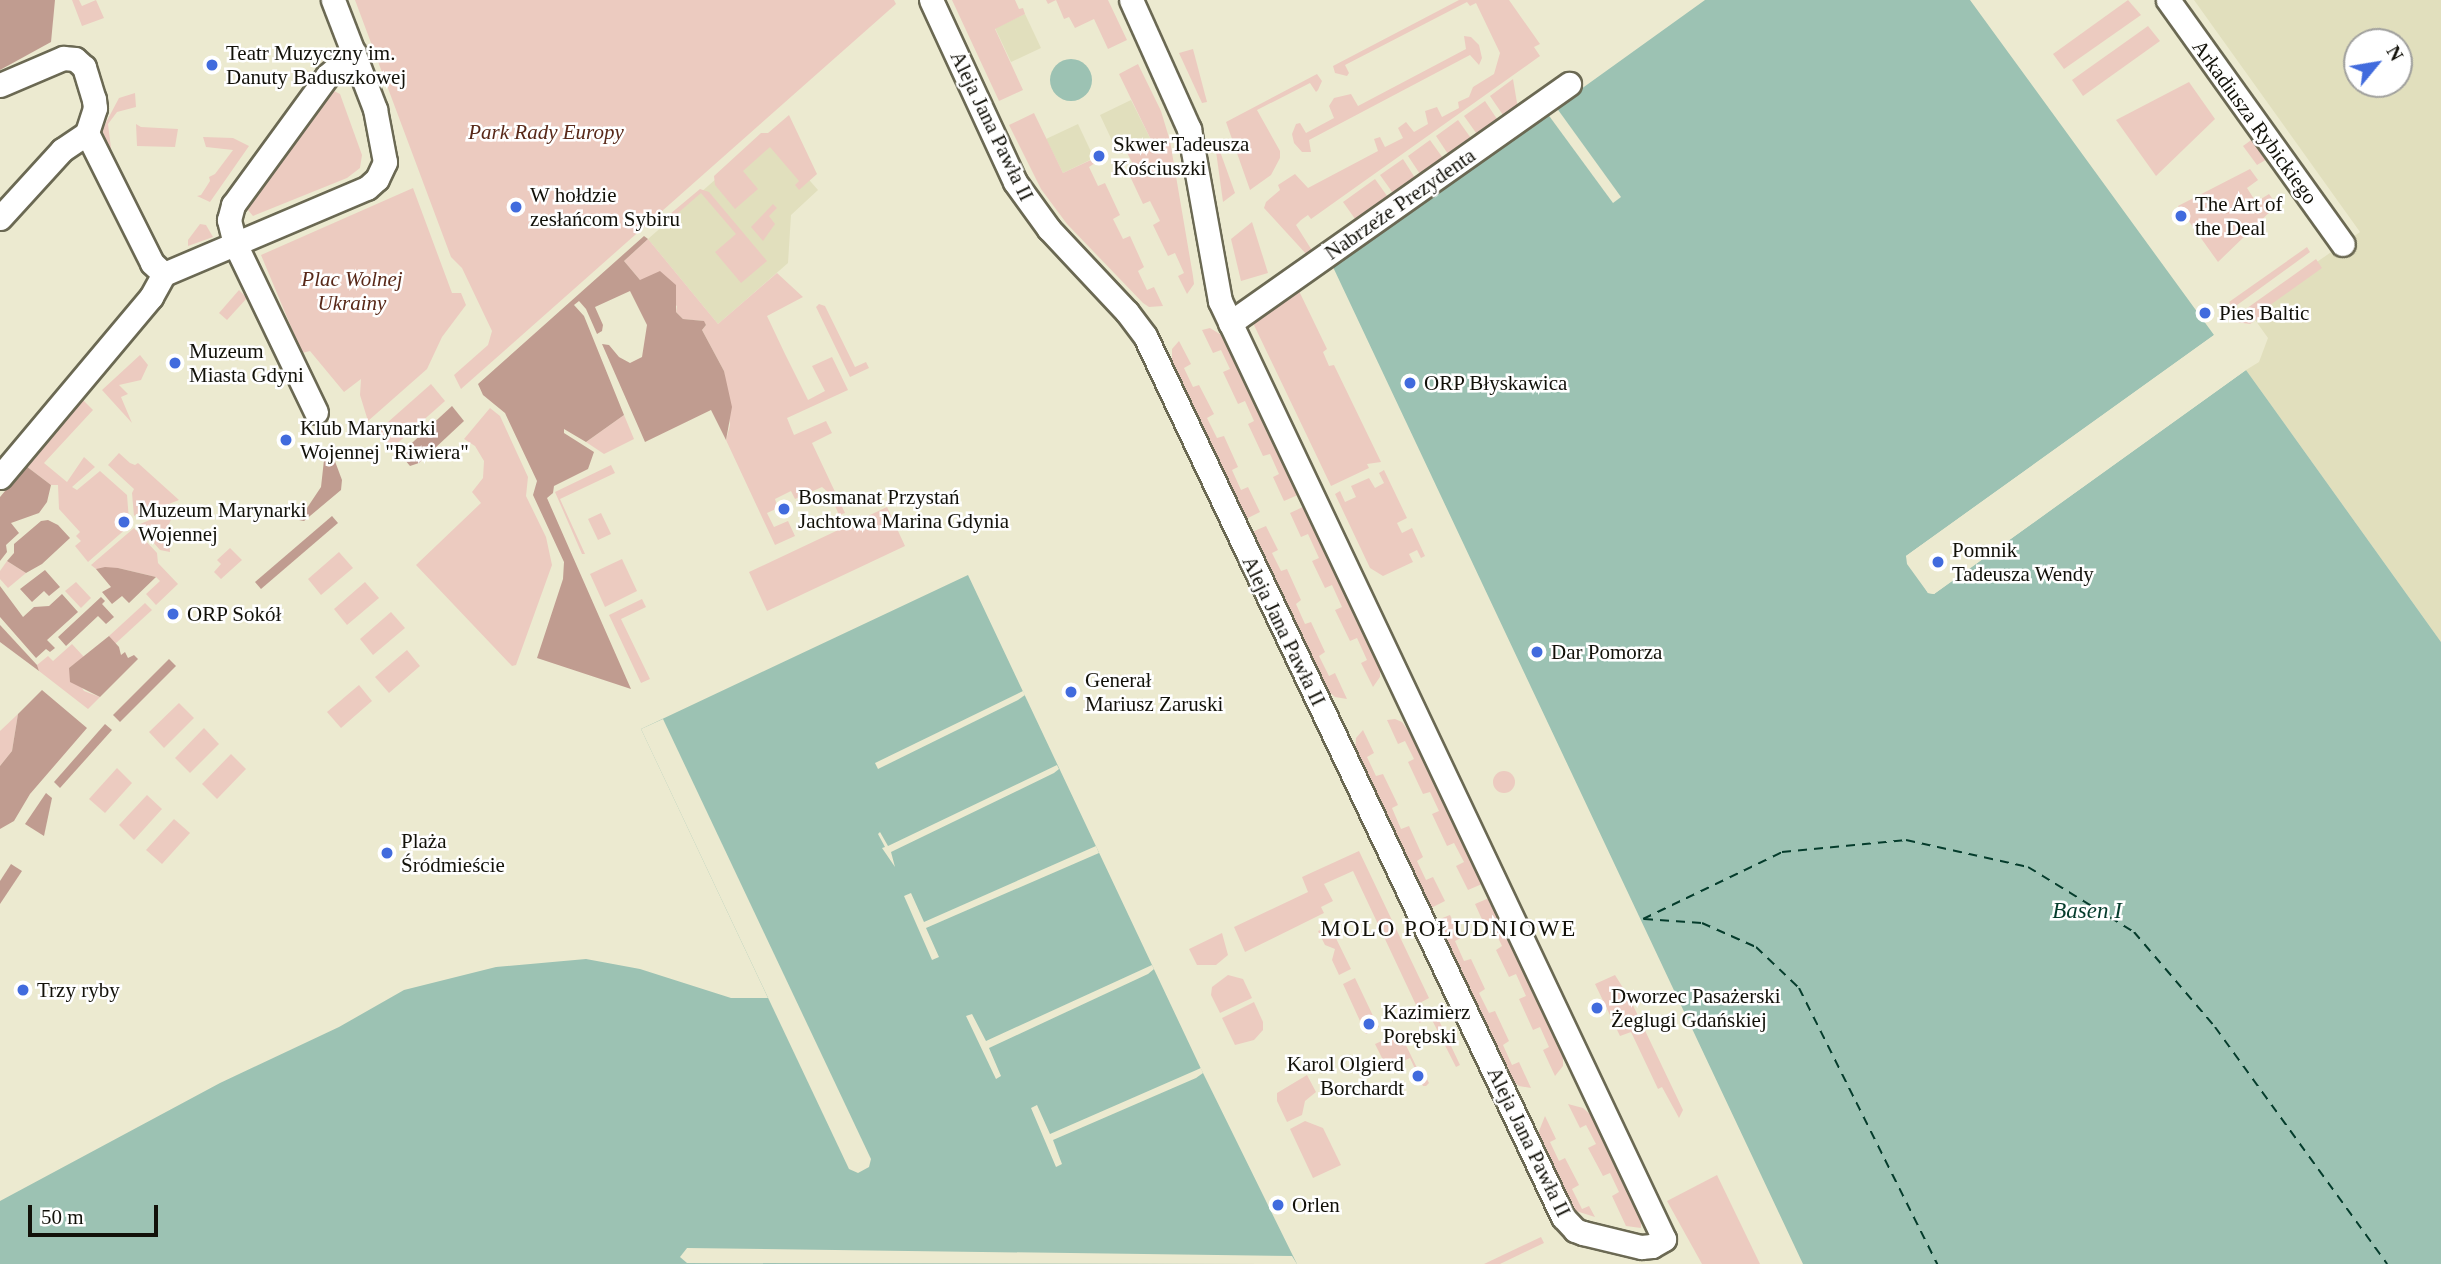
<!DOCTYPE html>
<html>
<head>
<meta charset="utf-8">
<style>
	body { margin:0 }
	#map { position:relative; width:2441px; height:1264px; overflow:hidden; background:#ecead0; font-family:"Times New Roman",serif }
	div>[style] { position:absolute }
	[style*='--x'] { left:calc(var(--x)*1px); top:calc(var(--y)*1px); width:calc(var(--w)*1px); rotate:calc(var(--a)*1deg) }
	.built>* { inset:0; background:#e1dfbd }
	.green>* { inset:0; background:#eccbc0 }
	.round { border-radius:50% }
	.forest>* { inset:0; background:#c09c90 }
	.water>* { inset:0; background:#9cc2b3 }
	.pier>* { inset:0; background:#ecead0 }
	.ferry>* { height:2px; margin-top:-1px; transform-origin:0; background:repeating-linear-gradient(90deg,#053c2c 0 9px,transparent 0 16px) }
	.roads { filter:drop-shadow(2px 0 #6b6953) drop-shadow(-2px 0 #6b6953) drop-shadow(0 2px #6b6953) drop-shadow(0 -2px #6b6953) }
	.minor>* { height:23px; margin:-11.5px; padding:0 11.5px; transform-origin:11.5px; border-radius:11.5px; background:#fff }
	.dots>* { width:19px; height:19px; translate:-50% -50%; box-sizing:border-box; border:4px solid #fff; border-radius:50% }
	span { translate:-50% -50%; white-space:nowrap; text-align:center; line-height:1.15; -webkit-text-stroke:5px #fff; paint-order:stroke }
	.poi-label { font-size:21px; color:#121109 }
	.left { translate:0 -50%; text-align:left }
	.right { translate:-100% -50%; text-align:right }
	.street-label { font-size:21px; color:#121109 }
	.park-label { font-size:21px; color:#592919; font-style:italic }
	.water-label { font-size:23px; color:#053c2c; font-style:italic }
	.neighbourhood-label { font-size:23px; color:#121109; letter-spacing:2px }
	.north { position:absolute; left:2343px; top:28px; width:70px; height:70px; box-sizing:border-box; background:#fff; border:2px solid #a0a09d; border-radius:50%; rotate:60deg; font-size:19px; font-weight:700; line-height:28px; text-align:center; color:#121109 }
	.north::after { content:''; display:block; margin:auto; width:24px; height:32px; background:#416bdd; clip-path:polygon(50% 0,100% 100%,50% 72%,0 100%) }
	.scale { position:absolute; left:28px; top:1205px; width:130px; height:32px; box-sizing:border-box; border:4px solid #121109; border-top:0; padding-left:9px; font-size:21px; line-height:24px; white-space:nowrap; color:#121109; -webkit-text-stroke:5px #fff; paint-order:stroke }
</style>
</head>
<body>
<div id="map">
	<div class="built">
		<i style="clip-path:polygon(evenodd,2194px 0,2441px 0,2441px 642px,2246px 370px,2259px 362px,2268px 338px,2248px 310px,2360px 232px,2194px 0,2357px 42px,2399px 42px,2399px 84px,2357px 84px,2357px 42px)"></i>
		<i style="clip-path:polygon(1025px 14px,1041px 48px,1011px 62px,995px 28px)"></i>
		<i style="clip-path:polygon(1131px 100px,1153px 144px,1135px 153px,1130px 143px,1116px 149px,1100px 115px)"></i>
		<i style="clip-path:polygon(1078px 124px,1094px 158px,1063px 173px,1046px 139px)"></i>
		<i style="clip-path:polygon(768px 133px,818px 190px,791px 215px,788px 263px,718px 324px,648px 239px)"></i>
	</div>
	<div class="green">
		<i style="clip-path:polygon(72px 0,79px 0,82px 6px,96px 0,104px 18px,82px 26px)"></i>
		<i style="clip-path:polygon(355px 0,894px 0,896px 4px,461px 389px,454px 375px,488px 345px,492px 331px,462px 268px,451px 257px)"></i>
		<i style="clip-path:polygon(952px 0,1015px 0,1019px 9px,1023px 8px,1025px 14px,995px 29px,1023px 90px,999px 101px)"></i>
		<i style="clip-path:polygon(1046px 0,1108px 0,1127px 40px,1108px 49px,1094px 19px,1075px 28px,1069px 17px,1064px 19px,1056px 0,1048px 4px)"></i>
		<i style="clip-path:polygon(1459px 0,1509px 0,1540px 44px,1534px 47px,1540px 56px,1311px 219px,1308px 215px,1301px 220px,1296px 225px,1313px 252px,1307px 255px,1264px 208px,1266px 202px,1280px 190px,1278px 185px,1295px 174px,1308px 188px,1378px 151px,1374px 139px,1380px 137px,1385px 147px,1403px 138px,1398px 128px,1406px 122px,1414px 132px,1428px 124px,1425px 111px,1437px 107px,1442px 117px,1459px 108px,1458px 102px,1469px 97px,1473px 87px,1494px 74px,1500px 53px,1476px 3px,1470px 6px,1467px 2px,1345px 65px,1349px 73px,1347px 76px,1335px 73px,1333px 66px)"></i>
		<i style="clip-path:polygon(2128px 0,2141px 15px,2064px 69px,2053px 54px)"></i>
		<i style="clip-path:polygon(2148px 26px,2160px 41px,2083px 96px,2072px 80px)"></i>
		<i style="clip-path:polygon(1464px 36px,1471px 37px,1479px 45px,1482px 58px,1479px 65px,1470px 55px,1309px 140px,1311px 152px,1302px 152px,1294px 143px,1292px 134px,1296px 124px,1300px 123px,1306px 133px,1334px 118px,1329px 106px,1334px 98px,1351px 94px,1358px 106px,1466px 49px)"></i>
		<i style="clip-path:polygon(1193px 49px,1207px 102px,1202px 103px,1179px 53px)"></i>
		<i style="clip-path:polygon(1138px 64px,1161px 111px,1170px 141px,1193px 276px,1194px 284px,1187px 294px,1178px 276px,1184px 273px,1175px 253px,1168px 256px,1153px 225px,1160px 221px,1150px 201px,1143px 204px,1128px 172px,1135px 168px,1125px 149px,1118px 152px,1116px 149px,1130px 143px,1135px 153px,1153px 144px,1119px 74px)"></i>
		<i style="clip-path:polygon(1317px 74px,1322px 81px,1318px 90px,1316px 92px,1310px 83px,1257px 110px,1280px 151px,1280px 158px,1271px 175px,1250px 190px,1226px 122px)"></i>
		<i style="clip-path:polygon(1513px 79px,1518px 109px,1505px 118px,1490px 96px)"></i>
		<i style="clip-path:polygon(2189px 82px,2215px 119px,2156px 176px,2116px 120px)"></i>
		<i style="clip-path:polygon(332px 90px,340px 94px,362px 155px,360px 168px,347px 178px,253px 216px,248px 210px,249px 204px)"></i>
		<i style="clip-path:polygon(135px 93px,136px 107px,117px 112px,108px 124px,112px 156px,102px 130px,119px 98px)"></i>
		<i style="clip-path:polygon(1485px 101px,1499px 122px,1479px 137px,1464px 116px)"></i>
		<i style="clip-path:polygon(1034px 113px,1063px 173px,1093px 159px,1095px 163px,1089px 167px,1098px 186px,1105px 183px,1120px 215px,1113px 219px,1123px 239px,1130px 236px,1144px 267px,1138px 271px,1147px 290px,1154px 287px,1163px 306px,1149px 307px,1143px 303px,1067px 224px,1041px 189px,1009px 125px)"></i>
		<i style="clip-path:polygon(789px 115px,817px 174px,799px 190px,795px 185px,799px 181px,770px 147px,743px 171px,758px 189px,735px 209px,715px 185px,714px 176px,761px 133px,768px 133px)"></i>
		<i style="clip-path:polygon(1458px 120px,1473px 141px,1450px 157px,1436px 136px)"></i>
		<i style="clip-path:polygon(136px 124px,141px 127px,178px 129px,175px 147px,137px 146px)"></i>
		<i style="clip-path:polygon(203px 137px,233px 138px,249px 146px,210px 202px,197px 196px,201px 195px,210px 181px,209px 177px,215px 174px,233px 150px,206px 147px)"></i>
		<i style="clip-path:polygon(2254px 138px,2269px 158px,2257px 165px,2243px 146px)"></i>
		<i style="clip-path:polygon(1430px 140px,1445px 161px,1422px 177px,1408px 156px)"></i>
		<i style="clip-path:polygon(1217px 143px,1235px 193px,1223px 202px,1215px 144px)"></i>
		<i style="clip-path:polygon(1403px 159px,1417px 181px,1395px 196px,1380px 175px)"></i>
		<i style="clip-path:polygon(2250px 169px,2258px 180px,2247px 188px,2256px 202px,2269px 194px,2277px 205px,2218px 262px,2178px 206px)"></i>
		<i style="clip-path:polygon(1375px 179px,1390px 200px,1358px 223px,1343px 202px)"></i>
		<i style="clip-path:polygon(413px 188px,452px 293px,461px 293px,466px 305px,442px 337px,427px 369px,368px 421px,360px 395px,361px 379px,344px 392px,310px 351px,302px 353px,261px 255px)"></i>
		<i style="clip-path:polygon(700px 189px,709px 192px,767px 261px,741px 283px,715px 252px,736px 234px,701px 193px,662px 227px,658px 224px)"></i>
		<i style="clip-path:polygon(773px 204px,777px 208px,769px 216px,775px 224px,763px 241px,751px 227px)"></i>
		<i style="clip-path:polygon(1252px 222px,1268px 273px,1241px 281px,1231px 239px)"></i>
		<i style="clip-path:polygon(200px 224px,206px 225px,213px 237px,188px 246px,188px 240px)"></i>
		<i style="clip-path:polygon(648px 239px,718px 324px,777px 273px,803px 297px,767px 316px,785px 354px,808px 400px,825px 391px,812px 366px,832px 357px,848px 390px,787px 418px,794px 435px,826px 421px,832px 433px,812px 443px,845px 513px,839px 515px,830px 494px,822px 487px,795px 499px,791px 491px,775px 499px,778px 508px,767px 513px,774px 527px,788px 521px,795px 536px,775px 545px,726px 440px,730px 425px,724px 371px,702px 330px,706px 325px,703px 321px,683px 319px,676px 312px,677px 306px,640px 280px,624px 261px)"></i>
		<i style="clip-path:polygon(2307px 247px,2310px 252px,2233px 308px,2229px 302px)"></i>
		<i style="clip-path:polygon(2316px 259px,2322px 268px,2266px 308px,2268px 311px,2250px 324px,2229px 321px)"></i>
		<i style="clip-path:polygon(239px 290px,247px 298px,227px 320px,219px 313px)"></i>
		<i style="clip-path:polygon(1299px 291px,1327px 349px,1323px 352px,1329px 366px,1334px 365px,1381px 462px,1367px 464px,1369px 468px,1331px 486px,1253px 323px)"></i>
		<i style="clip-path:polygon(819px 304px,825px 306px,855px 367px,866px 362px,869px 368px,850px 377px,816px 307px)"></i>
		<i style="clip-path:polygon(1210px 328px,1223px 336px,1300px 494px,1284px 501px,1273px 477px,1279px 474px,1270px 454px,1263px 456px,1248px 424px,1254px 421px,1245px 401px,1238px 404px,1223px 372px,1230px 369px,1221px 350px,1213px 353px,1202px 330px)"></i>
		<i style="clip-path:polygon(1179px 341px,1191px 364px,1184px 368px,1193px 387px,1199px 385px,1214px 414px,1207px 418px,1217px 438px,1224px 436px,1238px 467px,1232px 470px,1241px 490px,1248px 487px,1260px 512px,1246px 519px,1172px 363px,1172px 349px)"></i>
		<i style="clip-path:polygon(140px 355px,148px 365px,141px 380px,119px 385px,128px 394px,121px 397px,132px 423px,102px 390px)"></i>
		<i style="clip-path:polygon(431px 384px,445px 401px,392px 448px,379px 430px)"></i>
		<i style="clip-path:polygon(81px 398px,93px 410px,44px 463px,67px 482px,84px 457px,95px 467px,72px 487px,77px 490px,100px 471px,127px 495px,129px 520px,125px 524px,128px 527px,88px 562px,75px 546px,81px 541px,76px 536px,80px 532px,59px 509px,58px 485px,51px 485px,26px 466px)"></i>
		<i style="clip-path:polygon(490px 408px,500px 416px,528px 477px,526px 496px,546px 537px,552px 565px,516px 665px,512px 666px,416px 565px,481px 503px,472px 492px,483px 478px,484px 461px,475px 446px,464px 439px)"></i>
		<i style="clip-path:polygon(624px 415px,634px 439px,604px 454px,586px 442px)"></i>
		<i style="clip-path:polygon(119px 453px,130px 463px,135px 465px,138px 463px,179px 500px,156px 509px,153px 506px,141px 511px,134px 516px,132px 493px,134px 489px,108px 465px)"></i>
		<i style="clip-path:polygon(611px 465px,615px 473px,560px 499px,585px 554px,582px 554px,555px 492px)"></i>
		<i style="clip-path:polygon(1384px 470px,1407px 518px,1397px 523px,1402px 533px,1412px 528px,1425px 556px,1421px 558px,1417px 550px,1409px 554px,1413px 562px,1383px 576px,1370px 568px,1335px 494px,1340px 491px,1345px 502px,1356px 497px,1351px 486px,1369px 478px,1375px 488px,1384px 483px,1379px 473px)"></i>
		<i style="clip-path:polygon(1305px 506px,1380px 665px,1380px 677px,1373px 687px,1361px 663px,1367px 660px,1357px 638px,1350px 641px,1335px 610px,1342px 607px,1332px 585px,1325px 588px,1312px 561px,1319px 558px,1308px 534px,1301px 537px,1290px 513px)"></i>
		<i style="clip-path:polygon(887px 507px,905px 546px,767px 611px,749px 572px)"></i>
		<i style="clip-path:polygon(175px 509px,168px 527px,170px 552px,160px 550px,138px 525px)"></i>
		<i style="clip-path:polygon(601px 513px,611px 534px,598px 540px,588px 519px)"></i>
		<i style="clip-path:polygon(1266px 526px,1278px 550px,1272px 553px,1281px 571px,1287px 569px,1301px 600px,1296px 604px,1305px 624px,1311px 622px,1325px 652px,1319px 656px,1329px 676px,1335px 673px,1347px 699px,1335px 697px,1326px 689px,1252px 532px)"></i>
		<i style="clip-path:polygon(134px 528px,157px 553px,158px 563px,178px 584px,156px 605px,146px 594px,160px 581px,156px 577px,118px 568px,96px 569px,91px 565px)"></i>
		<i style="clip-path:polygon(230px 548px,242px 560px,221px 579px,214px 572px,221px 564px,217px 560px)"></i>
		<i style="clip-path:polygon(339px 552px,353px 568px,321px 595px,308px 579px)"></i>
		<i style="clip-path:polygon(622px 559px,637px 591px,605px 607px,590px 574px)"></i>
		<i style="clip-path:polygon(7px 561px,26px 573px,8px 588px,0 579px,0 571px)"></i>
		<i style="clip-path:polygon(76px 582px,91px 598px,81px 608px,65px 591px)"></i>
		<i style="clip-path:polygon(365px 582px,379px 598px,347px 625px,334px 609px)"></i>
		<i style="clip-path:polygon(642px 599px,646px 607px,621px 619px,650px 679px,641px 683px,609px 615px)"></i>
		<i style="clip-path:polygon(145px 603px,152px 610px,115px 644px,109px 636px)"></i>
		<i style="clip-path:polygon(391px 612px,405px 628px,373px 655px,360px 639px)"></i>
		<i style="clip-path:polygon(72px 644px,84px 657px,69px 668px,84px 691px,100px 697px,88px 709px,39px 671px,37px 665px,48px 656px,53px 661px)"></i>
		<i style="clip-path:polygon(407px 650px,420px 666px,389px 693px,375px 677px)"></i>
		<i style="clip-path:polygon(359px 685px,372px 701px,341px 728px,327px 712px)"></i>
		<i style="clip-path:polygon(179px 703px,194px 718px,164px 748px,149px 732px)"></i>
		<i style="clip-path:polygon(18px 714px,12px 751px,0 766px,0 731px)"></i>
		<i style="clip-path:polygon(1395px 719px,1402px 722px,1411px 735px,1482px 884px,1468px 890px,1456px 866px,1464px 862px,1454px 843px,1447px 846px,1432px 814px,1439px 811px,1430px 792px,1423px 794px,1408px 762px,1414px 759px,1405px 741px,1398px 744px,1387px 720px)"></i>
		<i style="clip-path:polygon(204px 728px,219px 744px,190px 773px,175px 758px)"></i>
		<i style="clip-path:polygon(1363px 730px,1374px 753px,1367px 757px,1376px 776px,1383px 774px,1398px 805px,1392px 808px,1401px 829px,1409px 826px,1423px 857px,1417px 861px,1426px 880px,1433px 877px,1445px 901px,1429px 909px,1355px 752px,1356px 738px)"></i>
		<i style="clip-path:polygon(231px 754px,246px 769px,217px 799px,202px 784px)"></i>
		<i style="clip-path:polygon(117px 768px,132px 783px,105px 813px,89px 799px)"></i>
		<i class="round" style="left:1493px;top:771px;width:22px;height:22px"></i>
		<i style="clip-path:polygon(147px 795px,162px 809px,134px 840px,119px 825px)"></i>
		<i style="clip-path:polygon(174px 819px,190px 833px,162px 864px,146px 850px)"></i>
		<i style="clip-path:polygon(1359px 851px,1429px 998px,1416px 1005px,1353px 871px,1324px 884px,1333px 901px,1321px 907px,1324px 913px,1245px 952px,1234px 927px,1308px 892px,1302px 877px)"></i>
		<i style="clip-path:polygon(1489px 898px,1563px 1054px,1563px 1066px,1555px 1076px,1543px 1050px,1549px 1047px,1540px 1027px,1533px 1030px,1519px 999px,1526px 996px,1516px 974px,1509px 977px,1496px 950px,1502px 946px,1491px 923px,1485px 926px,1475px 904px)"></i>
		<i style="clip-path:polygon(1450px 915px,1461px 938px,1455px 941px,1464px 961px,1471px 959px,1485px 989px,1479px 993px,1489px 1013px,1495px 1011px,1509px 1041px,1503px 1045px,1512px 1065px,1519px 1062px,1531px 1088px,1519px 1086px,1509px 1078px,1435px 921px)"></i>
		<i style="clip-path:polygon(1330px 926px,1351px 969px,1339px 975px,1332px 960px,1335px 949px,1325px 945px,1318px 931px)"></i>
		<i style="clip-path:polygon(1222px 933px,1228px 955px,1216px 965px,1197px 965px,1189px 949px)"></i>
		<i style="clip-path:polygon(1228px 975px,1243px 979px,1252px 998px,1220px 1013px,1211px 995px,1212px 987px)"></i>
		<i style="clip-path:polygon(1615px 975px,1630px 999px,1683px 1110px,1679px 1118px,1662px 1087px,1658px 1089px,1631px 1032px,1620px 1036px,1595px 984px)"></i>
		<i style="clip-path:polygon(1355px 978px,1375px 1020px,1366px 1023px,1369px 1028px,1376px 1022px,1379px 1027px,1366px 1034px,1343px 984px)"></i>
		<i style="clip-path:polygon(1254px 1002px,1263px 1022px,1263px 1030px,1254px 1040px,1235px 1045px,1222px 1018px)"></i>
		<i style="clip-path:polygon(1435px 1012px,1460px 1065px,1456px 1067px,1431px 1018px,1419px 1023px,1420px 1019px)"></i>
		<i style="clip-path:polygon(1400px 1033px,1419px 1072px,1423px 1071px,1429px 1083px,1426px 1086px,1423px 1086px,1410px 1058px,1387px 1068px,1375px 1044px)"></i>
		<i style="clip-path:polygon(1307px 1075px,1316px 1092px,1305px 1101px,1302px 1115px,1287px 1122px,1277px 1101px,1277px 1093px)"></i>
		<i style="clip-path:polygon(1568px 1104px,1583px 1108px,1593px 1117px,1641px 1214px,1641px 1228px,1626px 1226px,1612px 1196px,1619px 1192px,1610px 1173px,1603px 1176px,1588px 1148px,1596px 1144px,1586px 1125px,1580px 1128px)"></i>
		<i style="clip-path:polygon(1545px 1116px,1556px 1139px,1550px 1142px,1559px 1161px,1565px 1158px,1579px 1185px,1572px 1189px,1582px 1209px,1589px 1206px,1595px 1217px,1573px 1210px,1541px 1147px,1537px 1136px)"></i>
		<i style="clip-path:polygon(1305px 1121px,1323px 1128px,1341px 1165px,1313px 1178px,1290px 1129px)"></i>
		<i style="clip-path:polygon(1717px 1175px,1760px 1264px,1702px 1264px,1667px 1201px)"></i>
		<i style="clip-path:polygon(1541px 1237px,1544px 1243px,1500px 1264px,1484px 1264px)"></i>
	</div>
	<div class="forest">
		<i style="clip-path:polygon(0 0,55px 0,51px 42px,0 70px)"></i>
		<i style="clip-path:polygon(644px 236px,648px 239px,624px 261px,640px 280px,660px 271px,676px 285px,676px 312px,683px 319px,704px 321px,706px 325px,702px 330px,724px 371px,732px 407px,726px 440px,711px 410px,645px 442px,602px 344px,609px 345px,619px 357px,630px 363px,642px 357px,647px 325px,630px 291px,595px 307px,603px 325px,602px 331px,597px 334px,586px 309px,579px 301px,574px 305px,584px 316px,624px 415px,586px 442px,564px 429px,564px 433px,594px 452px,588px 469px,554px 486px,553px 493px,547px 498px,631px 689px,537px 658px,563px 579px,564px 562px,533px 495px,537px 481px,505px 413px,483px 395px,478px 384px)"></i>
		<i style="clip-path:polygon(452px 406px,464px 421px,419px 463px,410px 466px,400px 454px)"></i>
		<i style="clip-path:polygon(333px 456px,342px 480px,341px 490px,304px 521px,299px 520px,321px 487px,324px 460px)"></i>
		<i style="clip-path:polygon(26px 466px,51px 485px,47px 502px,39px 513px,11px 523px,19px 533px,6px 545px,7px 552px,0 561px,0 497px)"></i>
		<i style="clip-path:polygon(332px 516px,338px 523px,261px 589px,255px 582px)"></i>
		<i style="clip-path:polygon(48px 520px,58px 525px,70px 538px,42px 564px,26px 573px,7px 561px,14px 553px,14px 544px,41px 521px)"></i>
		<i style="clip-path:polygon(105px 567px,118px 568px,156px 577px,129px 603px,122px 596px,112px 604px,102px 592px,111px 587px,96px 569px)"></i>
		<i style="clip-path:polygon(45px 570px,60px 587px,49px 596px,44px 591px,32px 602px,20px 589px)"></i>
		<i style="clip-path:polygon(0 586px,23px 617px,34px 607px,49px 606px,62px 594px,78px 612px,47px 640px,55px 648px,50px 652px,46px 649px,36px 658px,0 617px)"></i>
		<i style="clip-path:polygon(101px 597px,105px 601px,102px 604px,114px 617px,106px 624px,98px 616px,66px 646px,58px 637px)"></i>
		<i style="clip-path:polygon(0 625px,37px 665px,39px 671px,0 642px)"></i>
		<i style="clip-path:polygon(109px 636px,119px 647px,121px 655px,125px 652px,128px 658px,134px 655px,138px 659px,100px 697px,70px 682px,69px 668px)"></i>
		<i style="clip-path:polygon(169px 659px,176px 666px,120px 722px,113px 715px)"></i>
		<i style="clip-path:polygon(42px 690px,87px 728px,30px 794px,14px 821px,0 829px,0 766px,12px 751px,18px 714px)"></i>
		<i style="clip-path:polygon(105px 724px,112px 730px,60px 788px,54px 782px)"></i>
		<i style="clip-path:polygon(46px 793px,52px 798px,44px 836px,25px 824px)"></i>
		<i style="clip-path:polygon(11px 864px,22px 871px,0 904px,0 881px)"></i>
	</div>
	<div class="water">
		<i style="clip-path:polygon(1705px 0,1970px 0,2214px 335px,1906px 556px,1928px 593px,1934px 594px,2246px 370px,2441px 642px,2441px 1264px,1803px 1264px,1333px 267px)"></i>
		<i class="round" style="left:1050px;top:59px;width:42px;height:42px"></i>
		<i style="clip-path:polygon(968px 575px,1203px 1073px,1297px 1264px,0 1264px,0 1201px,220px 1083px,339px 1027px,404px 990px,496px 967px,586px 959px,640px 969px,731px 998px,768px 998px,641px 729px)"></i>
	</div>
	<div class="pier">
		<i style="clip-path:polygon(1556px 107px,1621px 197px,1613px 203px,1547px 113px)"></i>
		<i style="clip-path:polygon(2217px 333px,2216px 338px,1910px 558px,1930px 590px,2244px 367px,2246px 370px,1934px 594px,1928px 593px,1907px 564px,1906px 556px)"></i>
		<i style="clip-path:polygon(1023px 691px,1025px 695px,1018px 700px,878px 769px,875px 763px)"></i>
		<i style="clip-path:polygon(663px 719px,871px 1159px,869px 1167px,858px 1173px,849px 1169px,641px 729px)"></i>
		<i style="clip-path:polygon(1057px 765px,1059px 769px,1054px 773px,891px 852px,895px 867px,882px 848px,885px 847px,878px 834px,880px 832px,888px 846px)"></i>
		<i style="clip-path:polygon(1096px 846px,1099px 853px,926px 928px,939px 957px,932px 960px,904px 896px,911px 893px,924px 922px)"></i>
		<i style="clip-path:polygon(1152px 965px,1154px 969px,1148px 974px,989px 1048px,1001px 1076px,996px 1079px,966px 1016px,972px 1014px,986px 1041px)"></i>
		<i style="clip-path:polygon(1201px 1068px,1203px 1073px,1196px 1078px,1053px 1140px,1062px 1164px,1056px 1167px,1031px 1108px,1037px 1105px,1050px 1134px)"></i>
		<i style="clip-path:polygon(687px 1248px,1292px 1256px,1297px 1264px,687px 1263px,680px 1257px)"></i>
	</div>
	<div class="ferry">
		<i style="--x:1643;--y:919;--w:154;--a:-25.7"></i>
		<i style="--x:1782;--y:852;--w:125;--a:-5.5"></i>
		<i style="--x:1906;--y:840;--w:125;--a:12.5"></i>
		<i style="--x:2028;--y:867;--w:124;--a:31.5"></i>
		<i style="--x:2134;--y:932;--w:125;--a:49.5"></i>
		<i style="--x:2215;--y:1027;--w:293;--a:54"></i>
		<i style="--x:1644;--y:919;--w:58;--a:3.9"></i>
		<i style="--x:1702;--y:923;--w:59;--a:24"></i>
		<i style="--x:1756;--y:947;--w:59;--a:43.6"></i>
		<i style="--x:1799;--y:988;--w:309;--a:63.4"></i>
	</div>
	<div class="roads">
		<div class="minor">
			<i style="--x:931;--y:0;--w:200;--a:65.2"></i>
			<i style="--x:1015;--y:182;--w:58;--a:54.1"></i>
			<i style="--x:1049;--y:229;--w:114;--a:46.8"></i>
			<i style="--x:1127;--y:312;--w:30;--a:53"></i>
			<i style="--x:1145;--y:336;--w:975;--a:64.62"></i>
			<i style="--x:1563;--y:1217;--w:18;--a:47"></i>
			<i style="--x:1575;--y:1230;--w:9;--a:21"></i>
			<i style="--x:1583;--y:1233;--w:60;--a:13.6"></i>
			<i style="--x:1641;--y:1247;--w:11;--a:-5"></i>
			<i style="--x:1652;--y:1246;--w:14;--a:-30"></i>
			<i style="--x:1664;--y:1239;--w:1038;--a:-115.33"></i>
			<i style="--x:1220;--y:301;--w:175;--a:-100.2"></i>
			<i style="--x:1189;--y:129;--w:141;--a:-114.2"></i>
			<i style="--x:2168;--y:0;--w:300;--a:54.4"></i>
			<i style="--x:0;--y:85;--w:69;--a:-23.2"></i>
			<i style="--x:63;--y:58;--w:12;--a:5"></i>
			<i style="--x:75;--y:59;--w:12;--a:42"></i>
			<i style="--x:84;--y:67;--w:34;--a:73"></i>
			<i style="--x:94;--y:99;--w:9;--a:84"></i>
			<i style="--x:95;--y:108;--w:26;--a:108"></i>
			<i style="--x:87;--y:133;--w:145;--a:63.4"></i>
			<i style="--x:152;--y:263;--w:16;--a:43"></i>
			<i style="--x:0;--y:218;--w:92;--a:-47.6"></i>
			<i style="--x:62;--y:150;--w:30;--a:-34"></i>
			<i style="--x:164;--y:274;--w:220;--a:-23"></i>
			<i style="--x:367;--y:188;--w:13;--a:-42"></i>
			<i style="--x:377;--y:179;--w:19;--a:-65"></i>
			<i style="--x:385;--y:162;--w:54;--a:-100.7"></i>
			<i style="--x:375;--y:109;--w:117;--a:-111.1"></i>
			<i style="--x:1230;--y:323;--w:415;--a:-35.2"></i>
			<i style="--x:316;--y:412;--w:187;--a:-115.7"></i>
			<i style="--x:235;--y:244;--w:25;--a:-104"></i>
			<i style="--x:229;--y:220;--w:16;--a:-75"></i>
			<i style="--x:233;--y:205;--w:160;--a:-53.9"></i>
			<i style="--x:327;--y:76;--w:36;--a:-42"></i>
			<i style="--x:0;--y:477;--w:235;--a:-50"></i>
			<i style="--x:151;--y:297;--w:26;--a:-61"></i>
		</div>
	</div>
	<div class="dots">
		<i style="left:212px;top:65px;background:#416bdd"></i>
		<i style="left:1099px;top:156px;background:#416bdd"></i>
		<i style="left:516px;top:207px;background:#416bdd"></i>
		<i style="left:2181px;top:216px;background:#416bdd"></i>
		<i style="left:2205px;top:313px;background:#416bdd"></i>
		<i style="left:175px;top:363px;background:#416bdd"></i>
		<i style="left:1410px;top:383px;background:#416bdd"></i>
		<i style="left:286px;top:440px;background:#416bdd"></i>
		<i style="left:784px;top:509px;background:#416bdd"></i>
		<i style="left:124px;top:522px;background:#416bdd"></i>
		<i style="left:1938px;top:562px;background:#416bdd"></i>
		<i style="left:173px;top:614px;background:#416bdd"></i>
		<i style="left:1537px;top:652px;background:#416bdd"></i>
		<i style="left:1071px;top:692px;background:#416bdd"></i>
		<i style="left:387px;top:853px;background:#416bdd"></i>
		<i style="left:23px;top:990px;background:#416bdd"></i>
		<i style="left:1597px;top:1008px;background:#416bdd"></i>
		<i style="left:1369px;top:1024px;background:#416bdd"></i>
		<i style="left:1418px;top:1076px;background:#416bdd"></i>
		<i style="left:1278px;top:1205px;background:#416bdd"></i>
	</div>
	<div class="poi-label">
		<span class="left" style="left:226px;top:65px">Teatr Muzyczny im.<br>Danuty Baduszkowej</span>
		<span class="left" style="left:1113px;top:156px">Skwer Tadeusza<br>Kościuszki</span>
		<span class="left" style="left:530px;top:207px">W hołdzie<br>zesłańcom Sybiru</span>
		<span class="left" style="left:2195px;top:216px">The Art of<br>the Deal</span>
		<span class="left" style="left:2219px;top:313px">Pies Baltic</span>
		<span class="left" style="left:189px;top:363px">Muzeum<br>Miasta Gdyni</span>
		<span class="left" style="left:1424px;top:383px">ORP Błyskawica</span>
		<span class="left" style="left:300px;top:440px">Klub Marynarki<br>Wojennej "Riwiera"</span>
		<span class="left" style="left:798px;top:509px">Bosmanat Przystań<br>Jachtowa Marina Gdynia</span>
		<span class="left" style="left:138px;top:522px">Muzeum Marynarki<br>Wojennej</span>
		<span class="left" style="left:1952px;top:562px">Pomnik<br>Tadeusza Wendy</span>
		<span class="left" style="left:187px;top:614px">ORP Sokół</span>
		<span class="left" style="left:1551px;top:652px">Dar Pomorza</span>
		<span class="left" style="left:1085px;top:692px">Generał<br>Mariusz Zaruski</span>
		<span class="left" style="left:401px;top:853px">Plaża<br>Śródmieście</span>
		<span class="left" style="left:37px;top:990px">Trzy ryby</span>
		<span class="left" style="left:1611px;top:1008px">Dworzec Pasażerski<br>Żeglugi Gdańskiej</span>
		<span class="left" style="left:1383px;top:1024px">Kazimierz<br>Porębski</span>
		<span class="right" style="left:1404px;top:1076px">Karol Olgierd<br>Borchardt</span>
		<span class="left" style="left:1292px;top:1205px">Orlen</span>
	</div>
	<div class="street-label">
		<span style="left:2255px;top:122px;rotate:54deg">Arkadiusza Rybickiego</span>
		<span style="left:992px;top:126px;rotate:64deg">Aleja Jana Pawła II</span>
		<span style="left:1400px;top:204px;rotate:-35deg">Nabrzeże Prezydenta</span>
		<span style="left:1284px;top:631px;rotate:64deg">Aleja Jana Pawła II</span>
		<span style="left:1529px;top:1142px;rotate:64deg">Aleja Jana Pawła II</span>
	</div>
	<div class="park-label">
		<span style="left:546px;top:132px">Park Rady Europy</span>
		<span style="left:352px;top:291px">Plac Wolnej<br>Ukrainy</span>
	</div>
	<div class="water-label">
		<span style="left:2087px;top:911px">Basen I</span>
	</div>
	<div class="neighbourhood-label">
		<span style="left:1449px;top:929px">MOLO POŁUDNIOWE</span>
	</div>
	<div class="north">N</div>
	<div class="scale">50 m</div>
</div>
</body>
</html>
